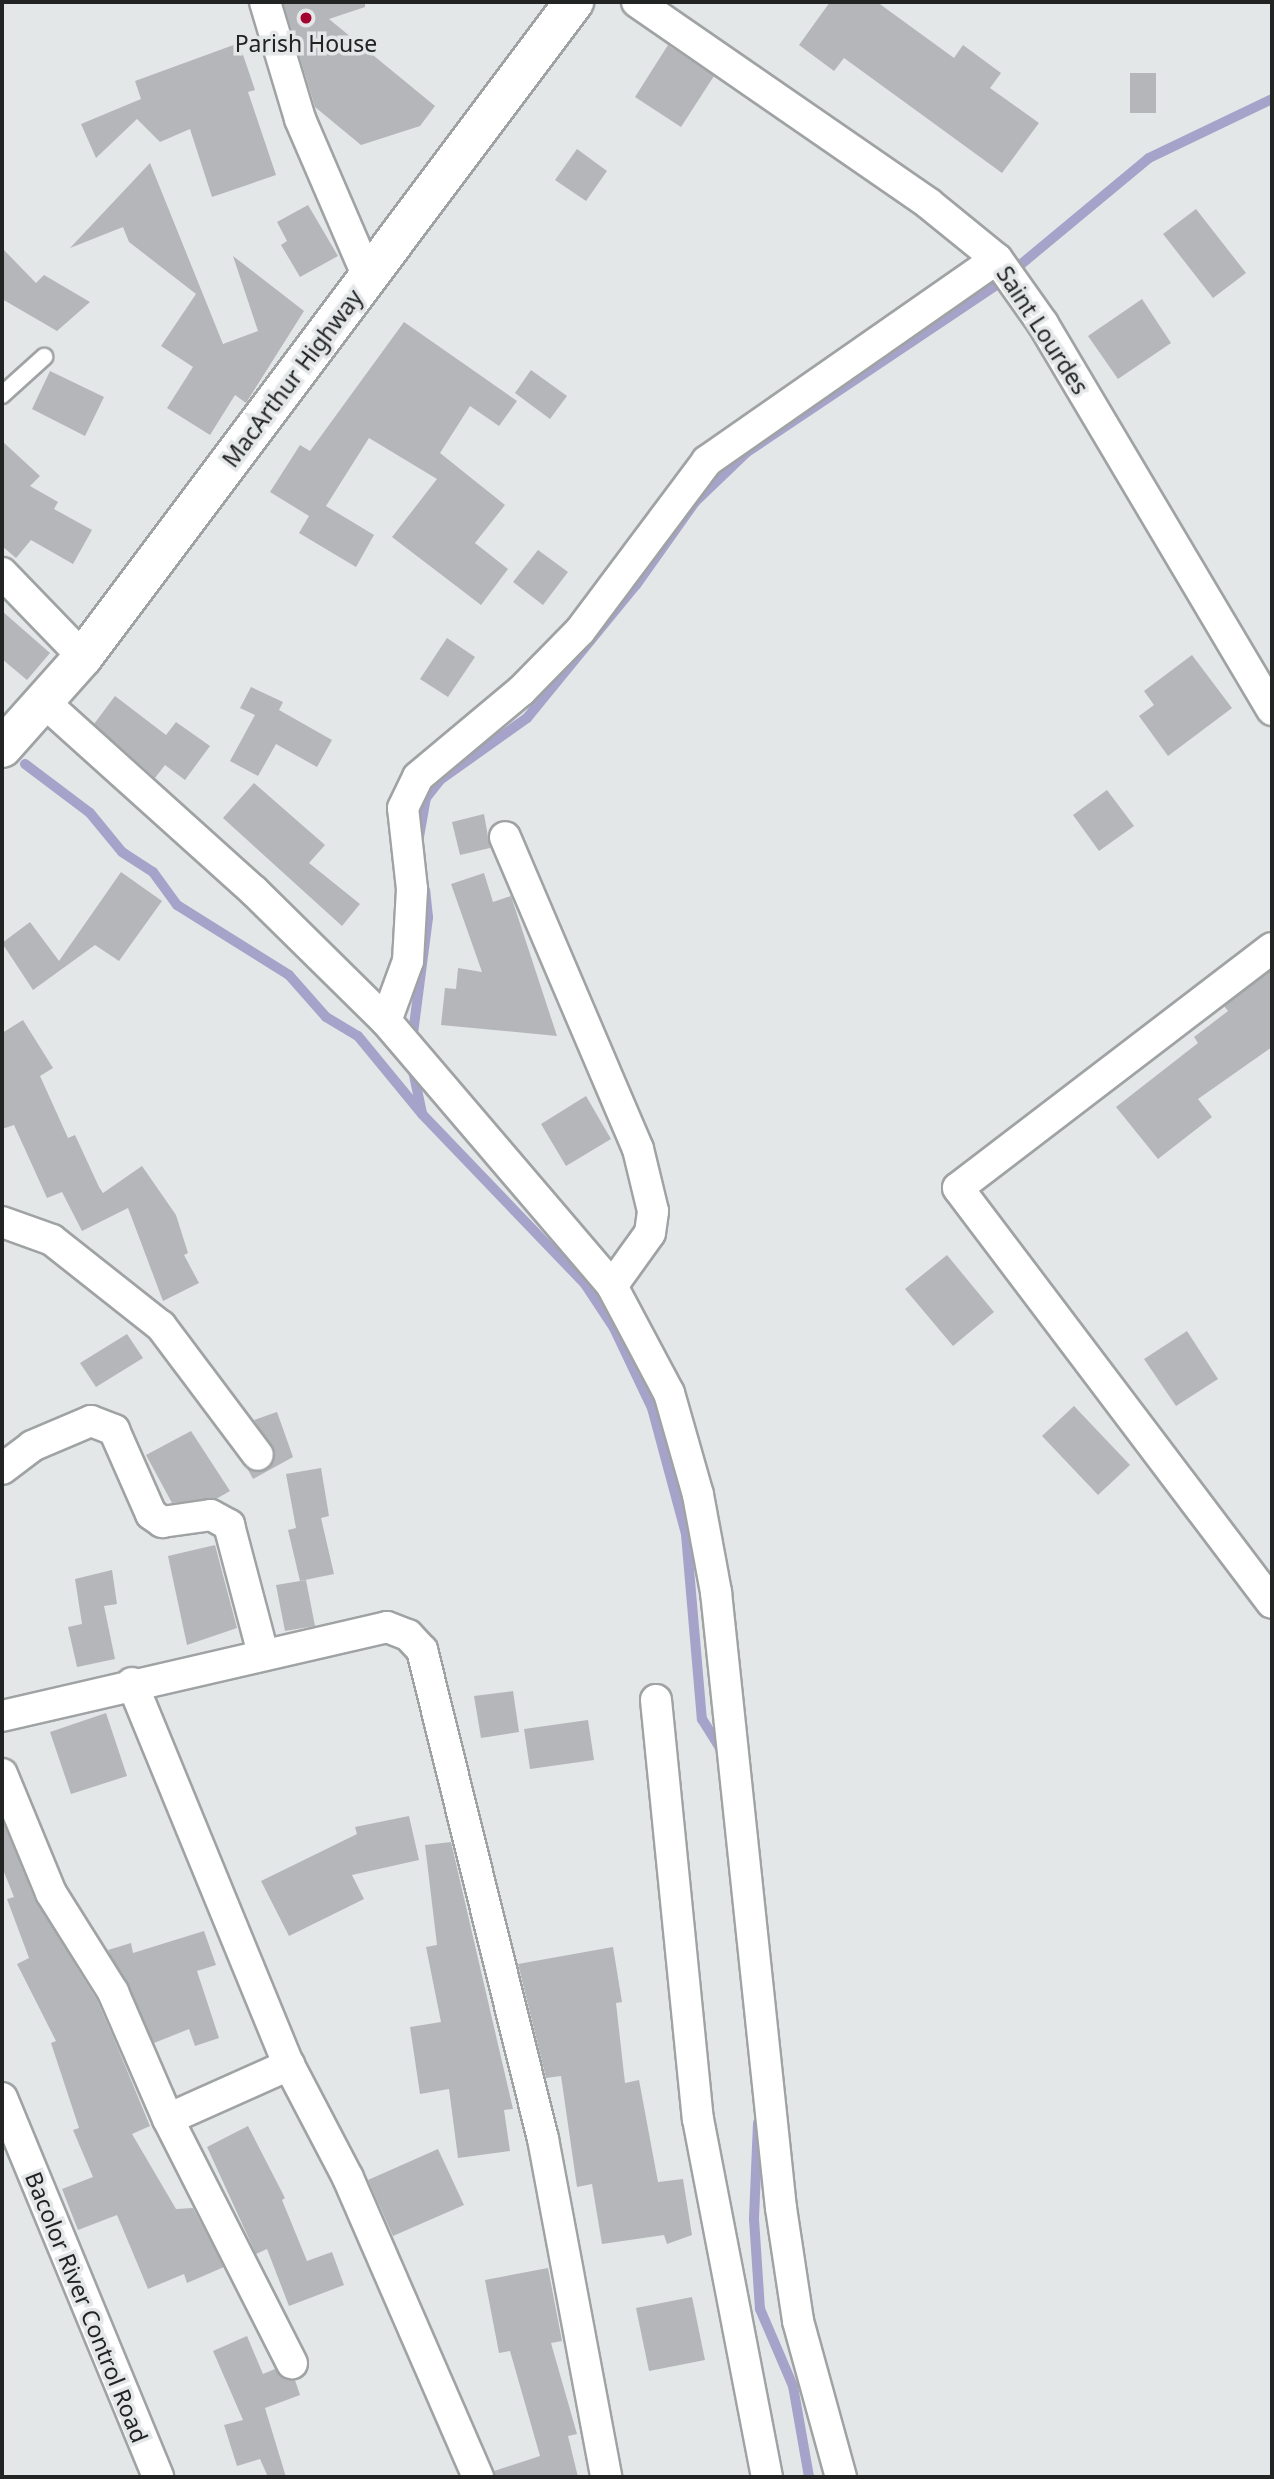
<!DOCTYPE html>
<html>
<head>
<meta charset="utf-8">
<style>
	body { margin:0 }
	#map { position:relative; width:1274px; height:2479px; overflow:hidden; background:#e3e7e8; font-family:"Noto Sans",sans-serif }
	div>[style] { position:absolute }
	[style*='--x'] { left:calc(var(--x)*1px); top:calc(var(--y)*1px); width:calc(var(--w)*1px); rotate:calc(var(--a)*1deg) }
	.stream>* { height:10px; margin:-5px; padding:0 5px; transform-origin:5px; border-radius:5px; background:#a5a3c9 }
	.building>* { inset:0; background:#b5b6b9 }
	.roads { filter:drop-shadow(2px 0 #a0a3a4) drop-shadow(-2px 0 #a0a3a4) drop-shadow(0 2px #a0a3a4) drop-shadow(0 -2px #a0a3a4) }
	.lane>* { height:16px; margin:-8px; padding:0 8px; transform-origin:8px; border-radius:8px; background:#fff }
	.street>* { height:30px; margin:-15px; padding:0 15px; transform-origin:15px; border-radius:15px; background:#fff }
	.secondary>* { height:38px; margin:-19px; padding:0 19px; transform-origin:19px; border-radius:19px; background:#fff }
	.dots>* { width:19px; height:19px; translate:-50% -50%; box-sizing:border-box; border:4px solid #e3e7e8; border-radius:50% }
	span { translate:-50% -50%; white-space:nowrap; text-align:center; line-height:1.15; -webkit-text-stroke:7px #e3e7e8; paint-order:stroke }
	.poi-label { font-size:23px; color:#222424 }
	.street-label { font-size:23px; color:#222424 }
	.frame { position:absolute; inset:0; border:4px solid #222424; pointer-events:none }
</style>
</head>
<body>
<div id="map">
	<div class="stream">
		<i style="--x:25;--y:764;--w:81;--a:37"></i>
		<i style="--x:90;--y:813;--w:50;--a:50.6"></i>
		<i style="--x:122;--y:852;--w:37;--a:33"></i>
		<i style="--x:153;--y:872;--w:41;--a:54"></i>
		<i style="--x:177;--y:905;--w:132;--a:32"></i>
		<i style="--x:289;--y:975;--w:56;--a:48.6"></i>
		<i style="--x:326;--y:1017;--w:37;--a:31"></i>
		<i style="--x:358;--y:1036;--w:101;--a:50.6"></i>
		<i style="--x:422;--y:1114;--w:236;--a:46.2"></i>
		<i style="--x:585;--y:1284;--w:53;--a:56.6"></i>
		<i style="--x:614;--y:1328;--w:89;--a:64.6"></i>
		<i style="--x:652;--y:1408;--w:131;--a:74.9"></i>
		<i style="--x:686;--y:1534;--w:186;--a:85.1"></i>
		<i style="--x:702;--y:1719;--w:38;--a:58"></i>
		<i style="--x:419;--y:837;--w:40;--a:-80"></i>
		<i style="--x:426;--y:798;--w:23;--a:-52"></i>
		<i style="--x:440;--y:780;--w:107;--a:-35.5"></i>
		<i style="--x:527;--y:718;--w:172;--a:-50.7"></i>
		<i style="--x:636;--y:585;--w:102;--a:-54.6"></i>
		<i style="--x:695;--y:502;--w:72;--a:-43.9"></i>
		<i style="--x:747;--y:452;--w:300;--a:-33.8"></i>
		<i style="--x:996;--y:285;--w:199;--a:-39.7"></i>
		<i style="--x:1149;--y:158;--w:136;--a:-25.6"></i>
		<i style="--x:412;--y:1041;--w:125;--a:-82.6"></i>
		<i style="--x:428;--y:917;--w:27;--a:-96"></i>
		<i style="--x:412;--y:1066;--w:48;--a:78"></i>
		<i style="--x:758;--y:2123;--w:96;--a:92.4"></i>
		<i style="--x:754;--y:2219;--w:90;--a:86.2"></i>
		<i style="--x:760;--y:2309;--w:84;--a:66.8"></i>
		<i style="--x:793;--y:2386;--w:92;--a:80"></i>
	</div>
	<div class="building">
		<i style="clip-path:polygon(283px 2px,365px 2px,365px 7px,329px 19px,435px 106px,420px 126px,361px 145px,315px 107px)"></i>
		<i style="clip-path:polygon(830px 2px,877px 2px,954px 58px,963px 45px,1001px 73px,990px 88px,1039px 123px,1002px 173px,844px 58px,834px 71px,799px 45px)"></i>
		<i style="clip-path:polygon(239px 43px,255px 90px,248px 92px,276px 175px,212px 197px,190px 129px,160px 142px,137px 119px,96px 158px,81px 124px,141px 99px,135px 81px)"></i>
		<i style="clip-path:polygon(668px 45px,714px 76px,681px 127px,635px 97px)"></i>
		<i style="clip-path:polygon(1130px 73px,1156px 73px,1156px 113px,1130px 113px)"></i>
		<i style="clip-path:polygon(577px 149px,607px 171px,586px 201px,555px 180px)"></i>
		<i style="clip-path:polygon(150px 163px,223px 344px,258px 331px,233px 256px,304px 311px,246px 403px,235px 395px,210px 435px,167px 408px,193px 367px,161px 346px,196px 294px,129px 242px,123px 227px,70px 248px)"></i>
		<i style="clip-path:polygon(308px 205px,338px 256px,300px 277px,281px 245px,287px 241px,277px 222px)"></i>
		<i style="clip-path:polygon(1196px 209px,1246px 273px,1213px 298px,1163px 234px)"></i>
		<i style="clip-path:polygon(2px 248px,36px 283px,44px 275px,90px 302px,57px 331px,2px 299px)"></i>
		<i style="clip-path:polygon(1142px 299px,1171px 343px,1118px 379px,1088px 336px)"></i>
		<i style="clip-path:polygon(404px 322px,517px 401px,499px 426px,470px 406px,440px 453px,505px 505px,475px 543px,508px 569px,481px 605px,392px 537px,437px 479px,369px 438px,326px 506px,374px 535px,356px 567px,299px 533px,309px 516px,270px 492px,300px 445px,310px 451px)"></i>
		<i style="clip-path:polygon(531px 370px,567px 396px,550px 419px,515px 393px)"></i>
		<i style="clip-path:polygon(50px 371px,104px 397px,85px 436px,32px 409px)"></i>
		<i style="clip-path:polygon(2px 441px,40px 476px,30px 486px,58px 502px,54px 509px,92px 530px,73px 564px,31px 540px,16px 558px,2px 546px)"></i>
		<i style="clip-path:polygon(538px 550px,568px 572px,543px 605px,513px 582px)"></i>
		<i style="clip-path:polygon(2px 611px,50px 653px,27px 680px,2px 659px)"></i>
		<i style="clip-path:polygon(447px 638px,475px 657px,448px 697px,420px 679px)"></i>
		<i style="clip-path:polygon(1192px 655px,1232px 708px,1168px 756px,1139px 716px,1154px 705px,1144px 691px)"></i>
		<i style="clip-path:polygon(251px 687px,283px 702px,279px 710px,332px 740px,317px 767px,276px 744px,258px 776px,230px 761px,255px 715px,240px 708px)"></i>
		<i style="clip-path:polygon(115px 696px,166px 735px,176px 722px,210px 746px,185px 780px,165px 765px,155px 778px,94px 724px)"></i>
		<i style="clip-path:polygon(254px 783px,325px 845px,309px 863px,360px 904px,342px 926px,223px 818px)"></i>
		<i style="clip-path:polygon(1107px 790px,1134px 826px,1099px 851px,1073px 815px)"></i>
		<i style="clip-path:polygon(484px 814px,490px 848px,460px 855px,452px 822px)"></i>
		<i style="clip-path:polygon(121px 872px,162px 901px,119px 961px,95px 945px,33px 990px,2px 943px,30px 922px,59px 961px)"></i>
		<i style="clip-path:polygon(484px 873px,493px 902px,511px 896px,557px 1036px,441px 1025px,445px 988px,456px 989px,458px 968px,482px 972px,451px 884px)"></i>
		<i style="clip-path:polygon(1272px 970px,1272px 1047px,1198px 1099px,1212px 1117px,1158px 1159px,1116px 1107px,1198px 1043px,1194px 1037px,1228px 1011px,1224px 1006px)"></i>
		<i style="clip-path:polygon(23px 1020px,53px 1068px,40px 1076px,68px 1138px,75px 1135px,99px 1187px,103px 1193px,142px 1166px,176px 1215px,188px 1253px,184px 1255px,199px 1283px,163px 1301px,128px 1208px,82px 1231px,62px 1192px,47px 1198px,14px 1125px,2px 1129px,2px 1033px)"></i>
		<i style="clip-path:polygon(586px 1096px,611px 1139px,566px 1166px,541px 1124px)"></i>
		<i style="clip-path:polygon(947px 1255px,994px 1312px,953px 1346px,905px 1289px)"></i>
		<i style="clip-path:polygon(1187px 1331px,1218px 1379px,1176px 1406px,1144px 1359px)"></i>
		<i style="clip-path:polygon(127px 1334px,143px 1358px,96px 1387px,80px 1363px)"></i>
		<i style="clip-path:polygon(1074px 1406px,1130px 1465px,1098px 1495px,1042px 1436px)"></i>
		<i style="clip-path:polygon(277px 1412px,293px 1457px,253px 1479px,247px 1468px,268px 1469px,275px 1454px,254px 1420px)"></i>
		<i style="clip-path:polygon(191px 1431px,230px 1491px,216px 1499px,172px 1503px,146px 1455px)"></i>
		<i style="clip-path:polygon(321px 1468px,329px 1516px,321px 1518px,334px 1574px,300px 1581px,288px 1530px,296px 1528px,286px 1474px)"></i>
		<i style="clip-path:polygon(215px 1545px,237px 1628px,187px 1645px,168px 1556px)"></i>
		<i style="clip-path:polygon(112px 1570px,117px 1604px,104px 1606px,115px 1659px,77px 1667px,68px 1627px,82px 1624px,75px 1579px)"></i>
		<i style="clip-path:polygon(306px 1580px,315px 1626px,285px 1631px,276px 1585px)"></i>
		<i style="clip-path:polygon(513px 1691px,519px 1732px,481px 1738px,474px 1696px)"></i>
		<i style="clip-path:polygon(106px 1713px,127px 1776px,71px 1794px,50px 1732px)"></i>
		<i style="clip-path:polygon(588px 1720px,594px 1760px,530px 1769px,524px 1729px)"></i>
		<i style="clip-path:polygon(409px 1816px,419px 1860px,352px 1875px,364px 1899px,289px 1936px,261px 1881px,357px 1834px,355px 1827px)"></i>
		<i style="clip-path:polygon(2px 1819px,35px 1900px,97px 2000px,114px 2039px,150px 2126px,132px 2134px,176px 2209px,193px 2208px,224px 2267px,187px 2283px,184px 2274px,148px 2289px,117px 2215px,78px 2230px,62px 2189px,93px 2177px,73px 2130px,79px 2128px,51px 2043px,56px 2041px,17px 1964px,29px 1958px,7px 1899px,14px 1897px,2px 1867px)"></i>
		<i style="clip-path:polygon(451px 1842px,513px 2109px,504px 2110px,510px 2151px,458px 2158px,449px 2089px,420px 2094px,410px 2027px,441px 2022px,426px 1947px,437px 1945px,425px 1845px)"></i>
		<i style="clip-path:polygon(204px 1931px,216px 1965px,197px 1971px,219px 2038px,195px 2046px,189px 2029px,154px 2043px,108px 1950px,131px 1943px,133px 1953px)"></i>
		<i style="clip-path:polygon(613px 1947px,622px 2002px,616px 2003px,625px 2083px,639px 2080px,658px 2182px,683px 2179px,692px 2235px,667px 2244px,664px 2235px,602px 2244px,592px 2184px,577px 2187px,561px 2076px,546px 2078px,518px 1964px)"></i>
		<i style="clip-path:polygon(248px 2126px,285px 2198px,282px 2200px,307px 2261px,332px 2252px,344px 2285px,289px 2306px,267px 2249px,256px 2254px,207px 2147px)"></i>
		<i style="clip-path:polygon(438px 2149px,464px 2205px,393px 2236px,368px 2180px)"></i>
		<i style="clip-path:polygon(548px 2268px,562px 2341px,551px 2343px,577px 2434px,568px 2436px,578px 2477px,495px 2477px,494px 2471px,540px 2456px,510px 2351px,499px 2353px,485px 2280px)"></i>
		<i style="clip-path:polygon(692px 2297px,705px 2360px,649px 2371px,636px 2308px)"></i>
		<i style="clip-path:polygon(247px 2336px,263px 2374px,275px 2369px,295px 2380px,300px 2395px,265px 2408px,286px 2477px,268px 2477px,260px 2459px,237px 2466px,224px 2425px,243px 2420px,213px 2351px)"></i>
	</div>
	<div class="roads">
		<div class="lane">
			<i style="--x:2;--y:395;--w:57;--a:-42.1"></i>
		</div>
		<div class="street">
			<i style="--x:265;--y:2;--w:122;--a:73.3"></i>
			<i style="--x:300;--y:119;--w:172;--a:66.7"></i>
			<i style="--x:637;--y:2;--w:354;--a:34.6"></i>
			<i style="--x:928;--y:203;--w:89;--a:39.1"></i>
			<i style="--x:997;--y:259;--w:80;--a:54.7"></i>
			<i style="--x:1043;--y:324;--w:449;--a:59.3"></i>
			<i style="--x:2;--y:573;--w:117;--a:46"></i>
			<i style="--x:44;--y:702;--w:283;--a:42"></i>
			<i style="--x:254;--y:891;--w:185;--a:44.6"></i>
			<i style="--x:386;--y:1021;--w:348;--a:49.5"></i>
			<i style="--x:612;--y:1286;--w:65;--a:-54.4"></i>
			<i style="--x:650;--y:1233;--w:22;--a:-82"></i>
			<i style="--x:653;--y:1211;--w:64;--a:-103.6"></i>
			<i style="--x:638;--y:1149;--w:339;--a:-113.1"></i>
			<i style="--x:1272;--y:948;--w:395;--a:142.6"></i>
			<i style="--x:958;--y:1188;--w:520;--a:52.89"></i>
			<i style="--x:386;--y:1021;--w:64;--a:-69.9"></i>
			<i style="--x:408;--y:961;--w:72;--a:-86.8"></i>
			<i style="--x:412;--y:889;--w:81;--a:-96.3"></i>
			<i style="--x:403;--y:808;--w:34;--a:-64"></i>
			<i style="--x:418;--y:777;--w:134;--a:-39.9"></i>
			<i style="--x:521;--y:691;--w:84;--a:-45.5"></i>
			<i style="--x:580;--y:631;--w:212;--a:-53.2"></i>
			<i style="--x:707;--y:461;--w:353;--a:-34.9"></i>
			<i style="--x:2;--y:1222;--w:53;--a:19.8"></i>
			<i style="--x:52;--y:1240;--w:139;--a:38.3"></i>
			<i style="--x:161;--y:1326;--w:161;--a:53.1"></i>
			<i style="--x:612;--y:1286;--w:121;--a:62"></i>
			<i style="--x:669;--y:1393;--w:106;--a:74.1"></i>
			<i style="--x:698;--y:1495;--w:99;--a:79.5"></i>
			<i style="--x:716;--y:1592;--w:619;--a:83.98"></i>
			<i style="--x:781;--y:2208;--w:114;--a:81.4"></i>
			<i style="--x:798;--y:2321;--w:162;--a:74.6"></i>
			<i style="--x:2;--y:1469;--w:38;--a:-37"></i>
			<i style="--x:32;--y:1446;--w:64;--a:-23"></i>
			<i style="--x:91;--y:1421;--w:25;--a:21"></i>
			<i style="--x:114;--y:1430;--w:92;--a:66.2"></i>
			<i style="--x:151;--y:1514;--w:14;--a:36"></i>
			<i style="--x:162;--y:1522;--w:49;--a:-8.1"></i>
			<i style="--x:211;--y:1515;--w:21;--a:29"></i>
			<i style="--x:229;--y:1525;--w:133;--a:75.2"></i>
			<i style="--x:132;--y:1683;--w:413;--a:67.7"></i>
			<i style="--x:289;--y:2065;--w:127;--a:62.4"></i>
			<i style="--x:348;--y:2178;--w:326;--a:66.5"></i>
			<i style="--x:656;--y:1700;--w:421;--a:84.3"></i>
			<i style="--x:698;--y:2119;--w:365;--a:79.1"></i>
			<i style="--x:2;--y:1716;--w:395;--a:-13"></i>
			<i style="--x:387;--y:1627;--w:22;--a:21"></i>
			<i style="--x:408;--y:1635;--w:21;--a:47"></i>
			<i style="--x:422;--y:1650;--w:504;--a:76.1"></i>
			<i style="--x:543;--y:2139;--w:344;--a:79.4"></i>
			<i style="--x:2;--y:1774;--w:129;--a:67.6"></i>
			<i style="--x:51;--y:1893;--w:117;--a:57.9"></i>
			<i style="--x:113;--y:1992;--w:138;--a:66.6"></i>
			<i style="--x:168;--y:2119;--w:274;--a:63.1"></i>
			<i style="--x:2;--y:2098;--w:410;--a:67.6"></i>
			<i style="--x:168;--y:2119;--w:133;--a:-24.1"></i>
		</div>
		<div class="secondary">
			<i style="--x:2;--y:748;--w:122;--a:-48.3"></i>
			<i style="--x:83;--y:657;--w:819;--a:-53.14"></i>
		</div>
	</div>
	<div class="dots">
		<i style="left:306px;top:18px;background:#a3042f"></i>
	</div>
	<div class="poi-label">
		<span style="left:306px;top:43px">Parish House</span>
	</div>
	<div class="street-label">
		<span style="left:1043px;top:330px;rotate:57deg">Saint Lourdes</span>
		<span style="left:292px;top:378px;rotate:-53deg">MacArthur Highway</span>
		<span style="left:87px;top:2307px;rotate:68deg">Bacolor River Control Road</span>
	</div>
	<div class="frame"></div>
</div>
</body>
</html>
